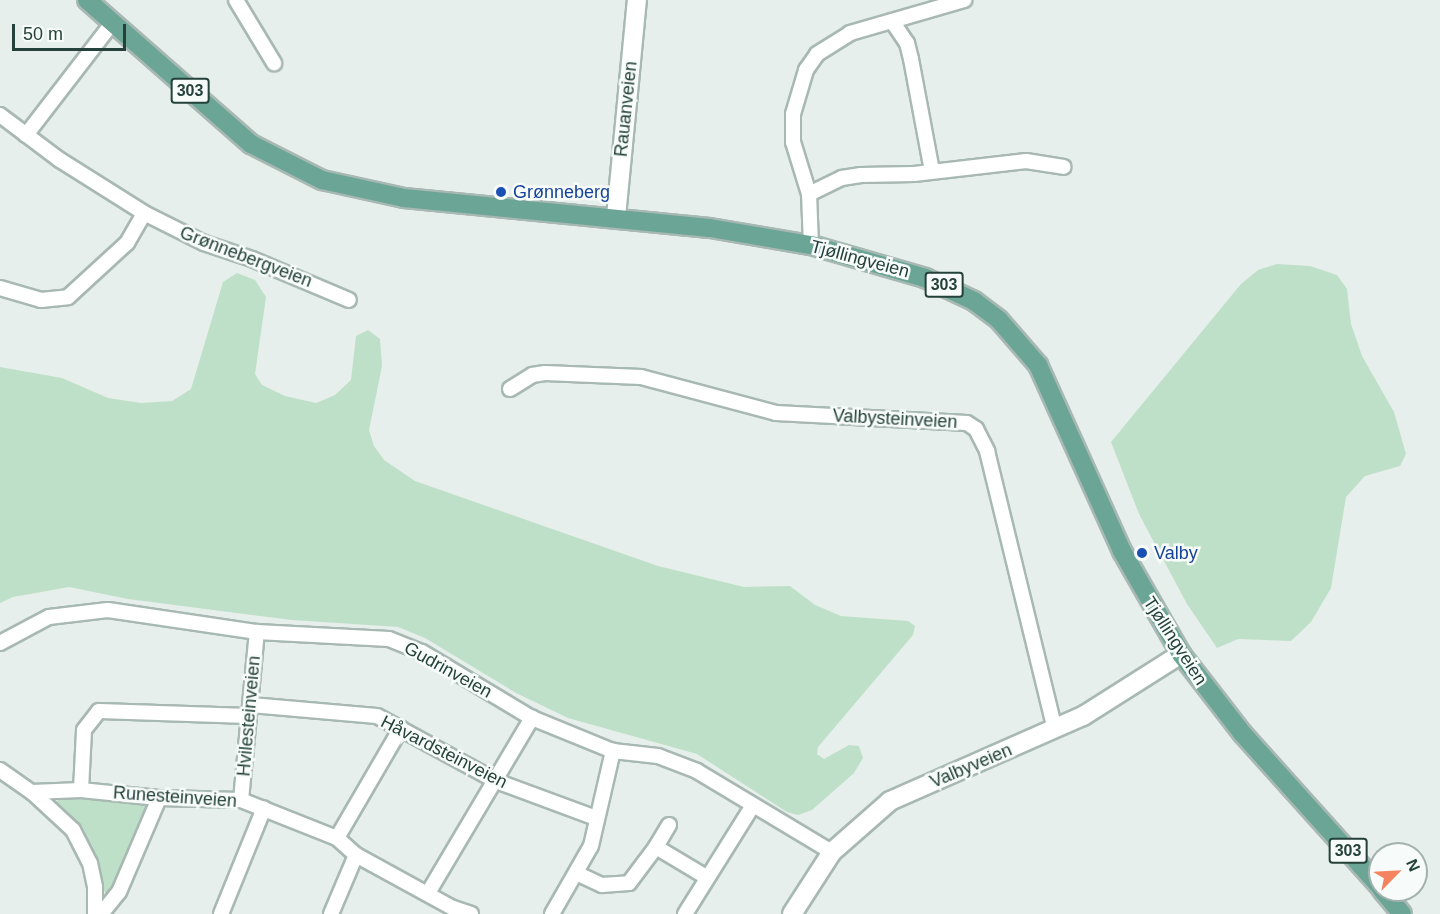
<!DOCTYPE html>
<html>
<head>
<meta charset="utf-8">
<style>
	body { margin:0 }
	#map { position:relative; width:1440px; height:914px; overflow:hidden; background:#e6efeb; font-family:Arial,sans-serif }
	div>[style] { position:absolute }
	[style*='--x'] { left:calc(var(--x)*1px); top:calc(var(--y)*1px); width:calc(var(--w)*1px); rotate:calc(var(--a)*1deg) }
	.green>* { inset:0; background:#bfe0c8 }
	.roads { filter:drop-shadow(2px 0 #a8b8b2) drop-shadow(-2px 0 #a8b8b2) drop-shadow(0 2px #a8b8b2) drop-shadow(0 -2px #a8b8b2) }
	.street>* { height:14px; margin:-7px; padding:0 7px; transform-origin:7px; border-radius:7px; background:#fff }
	.secondary>* { height:18px; margin:-9px; padding:0 9px; transform-origin:9px; border-radius:9px; background:#fff }
	.primary>* { height:18px; margin:-9px; padding:0 9px; transform-origin:9px; border-radius:9px; background:#6aa596 }
	.dots>* { width:16px; height:16px; translate:-50% -50%; box-sizing:border-box; border:3px solid #f7fbf9; border-radius:50% }
	span { translate:-50% -50%; white-space:nowrap; text-align:center; line-height:1.15; -webkit-text-stroke:5px #f7fbf9; paint-order:stroke }
	.shield-label span { padding:2px 4px; background:#f7fbf9; border:2px solid; border-radius:4px; -webkit-text-stroke-width:0 }
	.shield-label { font-size:16px; color:#24423a; font-weight:700 }
	.street-label { font-size:18px; color:#24423a }
	.transit-label { font-size:18px; color:#164399 }
	.left { translate:0 -50%; text-align:left }
	.north { position:absolute; left:1368px; top:842px; width:60px; height:60px; box-sizing:border-box; background:#f7fbf9; border:2px solid #a3b1ad; border-radius:50%; rotate:66deg; font-size:16px; font-weight:700; line-height:24px; text-align:center; color:#24423a }
	.north::after { content:''; display:block; margin:auto; width:21px; height:27px; background:#f4845f; clip-path:polygon(50% 0,100% 100%,50% 72%,0 100%) }
	.scale { position:absolute; left:12px; top:24px; width:114px; height:27px; box-sizing:border-box; border:3px solid #24423a; border-top:0; padding-left:8px; font-size:18px; line-height:21px; white-space:nowrap; color:#24423a; -webkit-text-stroke:4px #f7fbf9; paint-order:stroke }
</style>
</head>
<body>
<div id="map">
	<div class="green">
		<i style="clip-path:polygon(1277px 264px,1310px 266px,1337px 275px,1347px 289px,1351px 324px,1362px 356px,1394px 412px,1406px 454px,1400px 466px,1365px 476px,1346px 497px,1331px 588px,1311px 622px,1291px 641px,1238px 639px,1217px 648px,1187px 604px,1139px 514px,1111px 442px,1241px 284px,1258px 270px)"></i>
		<i style="clip-path:polygon(237px 273px,255px 280px,266px 297px,255px 374px,262px 385px,285px 396px,316px 403px,335px 395px,351px 380px,356px 336px,368px 330px,380px 339px,382px 366px,369px 430px,374px 446px,384px 460px,415px 481px,658px 566px,744px 587px,790px 586px,815px 605px,841px 616px,908px 621px,915px 626px,913px 635px,818px 747px,817px 754px,824px 759px,849px 745px,859px 746px,863px 758px,854px 773px,812px 810px,798px 815px,787px 812px,697px 754px,568px 718px,516px 693px,425px 638px,398px 627px,292px 620px,128px 599px,69px 587px,13px 597px,0 603px,0 367px,62px 378px,108px 398px,141px 403px,172px 401px,191px 389px,223px 282px)"></i>
		<i style="clip-path:polygon(68px 798px,147px 804px,147px 814px,113px 887px,106px 895px,79px 827px,56px 804px,58px 799px)"></i>
	</div>
	<div class="roads">
		<div class="street">
			<i style="--x:236;--y:0;--w:74;--a:58.9"></i>
			<i style="--x:892;--y:21;--w:27;--a:56"></i>
			<i style="--x:907;--y:43;--w:16;--a:76"></i>
			<i style="--x:911;--y:59;--w:114;--a:79.4"></i>
			<i style="--x:0;--y:115;--w:75;--a:36.9"></i>
			<i style="--x:60;--y:160;--w:99;--a:32.2"></i>
			<i style="--x:26;--y:135;--w:143;--a:-52.4"></i>
			<i style="--x:809;--y:194;--w:37;--a:-26"></i>
			<i style="--x:842;--y:178;--w:19;--a:-9"></i>
			<i style="--x:861;--y:175;--w:53;--a:-1.1"></i>
			<i style="--x:914;--y:174;--w:113;--a:-6.6"></i>
			<i style="--x:1026;--y:161;--w:38;--a:9"></i>
			<i style="--x:811;--y:245;--w:51;--a:-92.2"></i>
			<i style="--x:809;--y:194;--w:54;--a:-107.1"></i>
			<i style="--x:793;--y:142;--w:28;--a:-90"></i>
			<i style="--x:793;--y:114;--w:46;--a:-73.5"></i>
			<i style="--x:806;--y:70;--w:19;--a:-55"></i>
			<i style="--x:817;--y:54;--w:39;--a:-32"></i>
			<i style="--x:850;--y:33;--w:119;--a:-16.1"></i>
			<i style="--x:0;--y:288;--w:43;--a:16.3"></i>
			<i style="--x:41;--y:300;--w:27;--a:-6"></i>
			<i style="--x:68;--y:297;--w:80;--a:-42.5"></i>
			<i style="--x:127;--y:243;--w:34;--a:-60"></i>
			<i style="--x:144;--y:213;--w:67;--a:26.6"></i>
			<i style="--x:204;--y:243;--w:51;--a:18.4"></i>
			<i style="--x:252;--y:259;--w:105;--a:22.9"></i>
			<i style="--x:510;--y:389;--w:26;--a:-32"></i>
			<i style="--x:532;--y:375;--w:13;--a:-9"></i>
			<i style="--x:545;--y:373;--w:96;--a:2.4"></i>
			<i style="--x:641;--y:377;--w:140;--a:14.9"></i>
			<i style="--x:776;--y:413;--w:191;--a:3"></i>
			<i style="--x:967;--y:423;--w:11;--a:34"></i>
			<i style="--x:976;--y:429;--w:25;--a:63"></i>
			<i style="--x:987;--y:451;--w:286;--a:76.3"></i>
			<i style="--x:0;--y:643;--w:55;--a:-28"></i>
			<i style="--x:49;--y:617;--w:59;--a:-6.8"></i>
			<i style="--x:108;--y:610;--w:151;--a:8.4"></i>
			<i style="--x:257;--y:632;--w:132;--a:3"></i>
			<i style="--x:389;--y:639;--w:35;--a:22"></i>
			<i style="--x:422;--y:652;--w:128;--a:31"></i>
			<i style="--x:532;--y:718;--w:87;--a:22.2"></i>
			<i style="--x:613;--y:751;--w:45;--a:6.3"></i>
			<i style="--x:658;--y:756;--w:42;--a:21"></i>
			<i style="--x:697;--y:771;--w:157;--a:31"></i>
			<i style="--x:251;--y:705;--w:126;--a:5"></i>
			<i style="--x:377;--y:716;--w:136;--a:28.6"></i>
			<i style="--x:496;--y:781;--w:107;--a:20.3"></i>
			<i style="--x:0;--y:770;--w:39;--a:35"></i>
			<i style="--x:32;--y:792;--w:56;--a:42.8"></i>
			<i style="--x:73;--y:830;--w:37;--a:63"></i>
			<i style="--x:90;--y:863;--w:25;--a:78"></i>
			<i style="--x:95;--y:887;--w:27;--a:90"></i>
			<i style="--x:81;--y:790;--w:60;--a:-87.1"></i>
			<i style="--x:84;--y:730;--w:24;--a:-52"></i>
			<i style="--x:99;--y:711;--w:150;--a:1.9"></i>
			<i style="--x:32;--y:792;--w:49;--a:-2.3"></i>
			<i style="--x:81;--y:790;--w:78;--a:5.9"></i>
			<i style="--x:159;--y:798;--w:82;--a:1.4"></i>
			<i style="--x:241;--y:800;--w:103;--a:21.6"></i>
			<i style="--x:337;--y:838;--w:25;--a:42"></i>
			<i style="--x:356;--y:855;--w:111;--a:28.7"></i>
			<i style="--x:453;--y:908;--w:19;--a:18"></i>
			<i style="--x:241;--y:800;--w:169;--a:-84.6"></i>
			<i style="--x:669;--y:825;--w:26;--a:121"></i>
			<i style="--x:656;--y:847;--w:58;--a:31"></i>
			<i style="--x:337;--y:838;--w:127;--a:-59.8"></i>
			<i style="--x:576;--y:873;--w:29;--a:25"></i>
			<i style="--x:602;--y:885;--w:27;--a:-4"></i>
			<i style="--x:629;--y:883;--w:45;--a:-53.1"></i>
			<i style="--x:428;--y:893;--w:204;--a:-59.3"></i>
			<i style="--x:101;--y:914;--w:28;--a:-51"></i>
			<i style="--x:119;--y:892;--w:102;--a:-66.9"></i>
			<i style="--x:221;--y:914;--w:114;--a:-67.9"></i>
			<i style="--x:331;--y:914;--w:64;--a:-67"></i>
			<i style="--x:552;--y:914;--w:78;--a:-60.2"></i>
			<i style="--x:591;--y:846;--w:98;--a:-77"></i>
			<i style="--x:685;--y:914;--w:128;--a:-58"></i>
		</div>
		<div class="secondary">
			<i style="--x:616;--y:217;--w:218;--a:-84.5"></i>
			<i style="--x:792;--y:914;--w:74;--a:-57.2"></i>
			<i style="--x:832;--y:852;--w:77;--a:-41.3"></i>
			<i style="--x:890;--y:801;--w:211;--a:-23.8"></i>
			<i style="--x:1083;--y:716;--w:116;--a:-32.3"></i>
		</div>
		<div class="primary">
			<i style="--x:87;--y:0;--w:218;--a:41.3"></i>
			<i style="--x:251;--y:144;--w:80;--a:26.9"></i>
			<i style="--x:322;--y:180;--w:84;--a:12.4"></i>
			<i style="--x:404;--y:198;--w:307;--a:5.6"></i>
			<i style="--x:710;--y:228;--w:102;--a:9.6"></i>
			<i style="--x:811;--y:245;--w:119;--a:16.1"></i>
			<i style="--x:925;--y:278;--w:54;--a:25.1"></i>
			<i style="--x:974;--y:301;--w:31;--a:37"></i>
			<i style="--x:999;--y:320;--w:60;--a:49.1"></i>
			<i style="--x:1038;--y:365;--w:204;--a:65.7"></i>
			<i style="--x:1122;--y:551;--w:119;--a:60.2"></i>
			<i style="--x:1181;--y:654;--w:100;--a:52.3"></i>
			<i style="--x:1242;--y:733;--w:207;--a:48.1"></i>
			<i style="--x:1382;--y:890;--w:31;--a:50"></i>
		</div>
	</div>
	<div class="dots">
		<i style="left:501px;top:192px;background:#1a4fb4"></i>
		<i style="left:1142px;top:553px;background:#1a4fb4"></i>
	</div>
	<div class="shield-label">
		<span style="left:190px;top:91px">303</span>
		<span style="left:944px;top:285px">303</span>
		<span style="left:1348px;top:851px">303</span>
	</div>
	<div class="street-label">
		<span style="left:626px;top:109px;rotate:-84deg">Rauanveien</span>
		<span style="left:246px;top:257px;rotate:21deg">Grønnebergveien</span>
		<span style="left:860px;top:259px;rotate:15deg">Tjøllingveien</span>
		<span style="left:895px;top:419px;rotate:3deg">Valbysteinveien</span>
		<span style="left:1175px;top:641px;rotate:57deg">Tjøllingveien</span>
		<span style="left:448px;top:670px;rotate:29deg">Gudrinveien</span>
		<span style="left:249px;top:716px;rotate:-85deg">Hvilesteinveien</span>
		<span style="left:444px;top:752px;rotate:27deg">Håvardsteinveien</span>
		<span style="left:971px;top:766px;rotate:-23deg">Valbyveien</span>
		<span style="left:175px;top:797px;rotate:4deg">Runesteinveien</span>
	</div>
	<div class="transit-label">
		<span class="left" style="left:513px;top:192px">Grønneberg</span>
		<span class="left" style="left:1154px;top:553px">Valby</span>
	</div>
	<div class="north">N</div>
	<div class="scale">50 m</div>
</div>
</body>
</html>
